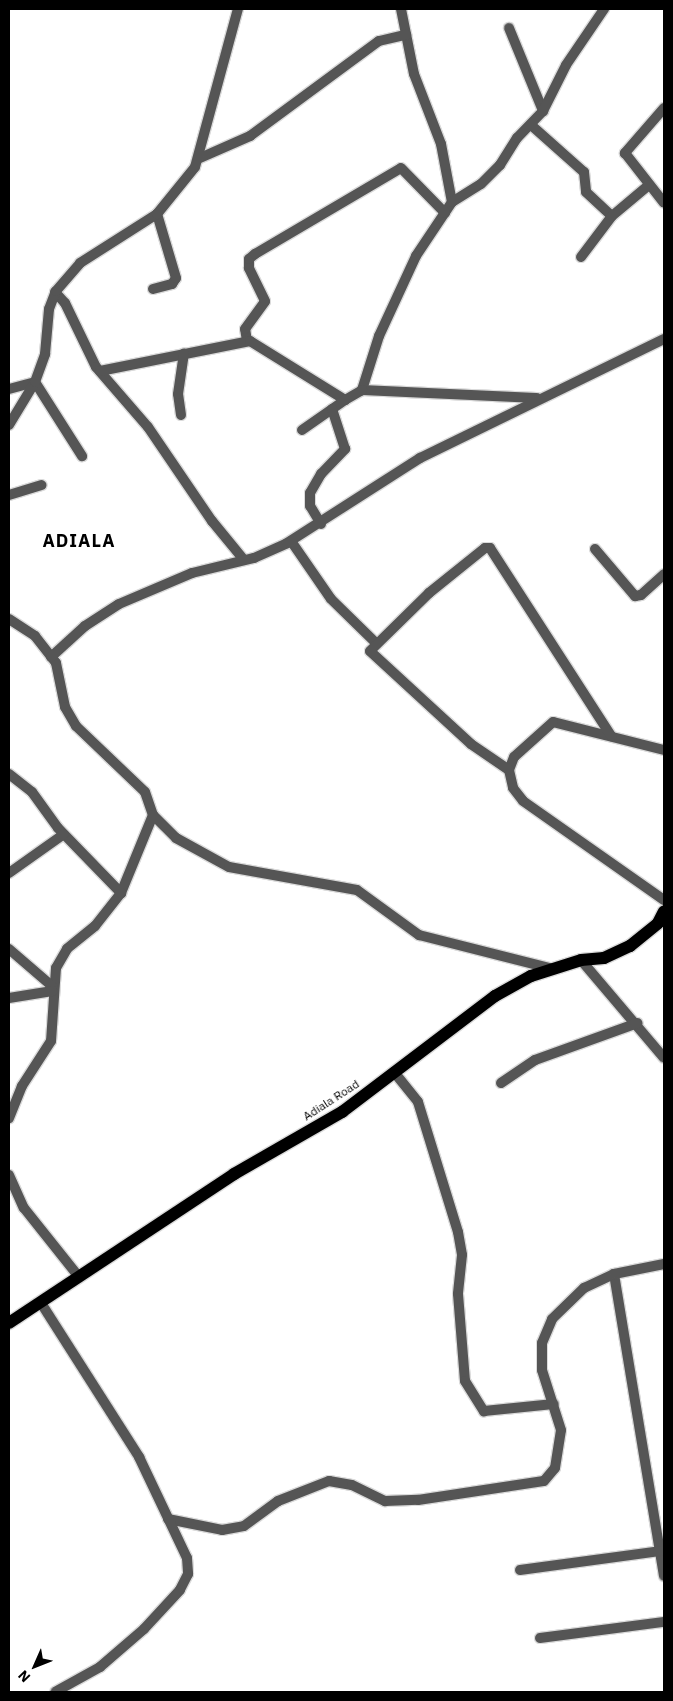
<!DOCTYPE html>
<html>
<head>
<meta charset="utf-8">
<style>
	body { margin:0 }
	#map { position:relative; width:673px; height:1701px; overflow:hidden; background:#fff; font-family:"IBM Plex Sans",sans-serif }
	div>[style] { position:absolute }
	[style*='--x'] { left:calc(var(--x)*1px); top:calc(var(--y)*1px); width:calc(var(--w)*1px); rotate:calc(var(--a)*1deg) }
	.roads { filter:drop-shadow(1px 0 #dbdbdb) drop-shadow(-1px 0 #dbdbdb) drop-shadow(0 1px #dbdbdb) drop-shadow(0 -1px #dbdbdb) }
	.minor>* { height:10px; margin:-5px; padding:0 5px; transform-origin:5px; border-radius:5px; background:#555 }
	.tertiary>* { height:10px; margin:-5px; padding:0 5px; transform-origin:5px; border-radius:5px; background:#555 }
	.primary>* { height:12px; margin:-6px; padding:0 6px; transform-origin:6px; border-radius:6px; background:#000 }
	span { translate:-50% -50%; white-space:nowrap; text-align:center; line-height:1.15; -webkit-text-stroke:4px #fff; paint-order:stroke }
	.street-label { font-size:12px; color:#000 }
	.district-label { font-size:18px; color:#000; font-weight:700; letter-spacing:1px }
	.frame { position:absolute; inset:0; border:10px solid #000; pointer-events:none }
	.north { position:absolute; left:10px; top:1641px; width:50px; height:50px; -webkit-text-stroke:4px #fff; paint-order:stroke; rotate:226deg; font-size:14px; font-weight:700; line-height:20px; text-align:center; color:#000 }
	.north::after { content:''; display:block; margin:auto; width:18px; height:22px; background:#000; clip-path:polygon(50% 0,100% 100%,50% 72%,0 100%) }
</style>
</head>
<body>
<div id="map">
	<div class="roads">
		<div class="minor">
			<i style="--x:401;--y:9;--w:66;--a:78.7"></i>
			<i style="--x:414;--y:74;--w:75;--a:68.9"></i>
			<i style="--x:441;--y:144;--w:59;--a:79.3"></i>
			<i style="--x:452;--y:202;--w:65;--a:123.7"></i>
			<i style="--x:416;--y:256;--w:88;--a:114.8"></i>
			<i style="--x:379;--y:336;--w:57;--a:107.5"></i>
			<i style="--x:362;--y:390;--w:175;--a:2.6"></i>
			<i style="--x:509;--y:28;--w:90;--a:67.7"></i>
			<i style="--x:664;--y:108;--w:60;--a:130.9"></i>
			<i style="--x:625;--y:153;--w:63;--a:52"></i>
			<i style="--x:531;--y:125;--w:71;--a:41.6"></i>
			<i style="--x:584;--y:172;--w:20;--a:84"></i>
			<i style="--x:586;--y:192;--w:35;--a:43"></i>
			<i style="--x:200;--y:158;--w:55;--a:-23.7"></i>
			<i style="--x:250;--y:136;--w:160;--a:-36.4"></i>
			<i style="--x:379;--y:41;--w:28;--a:-13"></i>
			<i style="--x:452;--y:202;--w:34;--a:-32"></i>
			<i style="--x:481;--y:184;--w:27;--a:-45"></i>
			<i style="--x:500;--y:165;--w:32;--a:-58"></i>
			<i style="--x:517;--y:138;--w:37;--a:-46"></i>
			<i style="--x:543;--y:111;--w:51;--a:-63.4"></i>
			<i style="--x:566;--y:65;--w:68;--a:-55.8"></i>
			<i style="--x:581;--y:257;--w:51;--a:-52.9"></i>
			<i style="--x:612;--y:216;--w:48;--a:-40"></i>
			<i style="--x:153;--y:289;--w:20;--a:-15"></i>
			<i style="--x:172;--y:284;--w:7;--a:-56"></i>
			<i style="--x:176;--y:278;--w:67;--a:-106.5"></i>
			<i style="--x:55;--y:292;--w:15;--a:48"></i>
			<i style="--x:65;--y:303;--w:71;--a:64.2"></i>
			<i style="--x:96;--y:367;--w:79;--a:49.1"></i>
			<i style="--x:148;--y:427;--w:114;--a:55.8"></i>
			<i style="--x:212;--y:521;--w:50;--a:50.6"></i>
			<i style="--x:247;--y:341;--w:12;--a:-99"></i>
			<i style="--x:245;--y:329;--w:34;--a:-54"></i>
			<i style="--x:265;--y:301;--w:37;--a:-116"></i>
			<i style="--x:249;--y:268;--w:9;--a:-90"></i>
			<i style="--x:249;--y:259;--w:8;--a:-40"></i>
			<i style="--x:255;--y:254;--w:169;--a:-30.5"></i>
			<i style="--x:401;--y:168;--w:63;--a:45.6"></i>
			<i style="--x:100;--y:371;--w:153;--a:-11.3"></i>
			<i style="--x:250;--y:341;--w:112;--a:31.8"></i>
			<i style="--x:345;--y:400;--w:20;--a:-30"></i>
			<i style="--x:9;--y:389;--w:27;--a:-15"></i>
			<i style="--x:35;--y:382;--w:88;--a:57.6"></i>
			<i style="--x:181;--y:415;--w:21;--a:-98"></i>
			<i style="--x:178;--y:394;--w:41;--a:-81.7"></i>
			<i style="--x:9;--y:425;--w:50;--a:-58.8"></i>
			<i style="--x:35;--y:382;--w:30;--a:-70"></i>
			<i style="--x:45;--y:354;--w:45;--a:-84.9"></i>
			<i style="--x:49;--y:309;--w:19;--a:-69"></i>
			<i style="--x:56;--y:291;--w:37;--a:-49"></i>
			<i style="--x:80;--y:263;--w:91;--a:-32.5"></i>
			<i style="--x:157;--y:214;--w:60;--a:-51"></i>
			<i style="--x:195;--y:167;--w:164;--a:-74.8"></i>
			<i style="--x:302;--y:430;--w:52;--a:-34.9"></i>
			<i style="--x:9;--y:495;--w:34;--a:-17"></i>
			<i style="--x:321;--y:524;--w:21;--a:-121"></i>
			<i style="--x:310;--y:506;--w:13;--a:-90"></i>
			<i style="--x:310;--y:493;--w:22;--a:-60"></i>
			<i style="--x:321;--y:474;--w:35;--a:-46"></i>
			<i style="--x:345;--y:449;--w:42;--a:-108"></i>
			<i style="--x:291;--y:541;--w:70;--a:55.4"></i>
			<i style="--x:331;--y:599;--w:64;--a:44.4"></i>
			<i style="--x:595;--y:549;--w:62;--a:49.6"></i>
			<i style="--x:635;--y:596;--w:6;--a:-9"></i>
			<i style="--x:641;--y:595;--w:31;--a:-42"></i>
			<i style="--x:9;--y:619;--w:31;--a:33"></i>
			<i style="--x:35;--y:636;--w:34;--a:52"></i>
			<i style="--x:56;--y:663;--w:45;--a:78.4"></i>
			<i style="--x:65;--y:707;--w:22;--a:60"></i>
			<i style="--x:76;--y:726;--w:95;--a:43.7"></i>
			<i style="--x:145;--y:792;--w:24;--a:71"></i>
			<i style="--x:153;--y:815;--w:84;--a:112.3"></i>
			<i style="--x:121;--y:893;--w:42;--a:128.2"></i>
			<i style="--x:95;--y:926;--w:36;--a:141"></i>
			<i style="--x:67;--y:949;--w:22;--a:120"></i>
			<i style="--x:56;--y:968;--w:73;--a:93.9"></i>
			<i style="--x:51;--y:1041;--w:54;--a:122.8"></i>
			<i style="--x:22;--y:1086;--w:35;--a:112"></i>
			<i style="--x:51;--y:657;--w:46;--a:-42.4"></i>
			<i style="--x:85;--y:626;--w:40;--a:-32.9"></i>
			<i style="--x:119;--y:604;--w:79;--a:-23"></i>
			<i style="--x:192;--y:573;--w:64;--a:-13.6"></i>
			<i style="--x:254;--y:558;--w:36;--a:-24"></i>
			<i style="--x:287;--y:543;--w:158;--a:-32.6"></i>
			<i style="--x:420;--y:458;--w:271;--a:-26"></i>
			<i style="--x:664;--y:750;--w:114;--a:-165.8"></i>
			<i style="--x:553;--y:722;--w:52;--a:138.1"></i>
			<i style="--x:514;--y:757;--w:14;--a:111"></i>
			<i style="--x:509;--y:770;--w:18;--a:77"></i>
			<i style="--x:513;--y:788;--w:16;--a:52"></i>
			<i style="--x:523;--y:801;--w:172;--a:35.1"></i>
			<i style="--x:509;--y:770;--w:46;--a:-145.6"></i>
			<i style="--x:471;--y:744;--w:137;--a:-137.4"></i>
			<i style="--x:370;--y:651;--w:83;--a:-44.5"></i>
			<i style="--x:429;--y:593;--w:72;--a:-38.8"></i>
			<i style="--x:485;--y:548;--w:5;--a:0"></i>
			<i style="--x:490;--y:548;--w:224;--a:57.2"></i>
			<i style="--x:9;--y:774;--w:29;--a:38"></i>
			<i style="--x:32;--y:792;--w:44;--a:54.2"></i>
			<i style="--x:58;--y:828;--w:91;--a:45.9"></i>
			<i style="--x:153;--y:815;--w:33;--a:45"></i>
			<i style="--x:176;--y:838;--w:60;--a:28.7"></i>
			<i style="--x:229;--y:867;--w:130;--a:10.2"></i>
			<i style="--x:357;--y:890;--w:77;--a:36"></i>
			<i style="--x:419;--y:935;--w:138;--a:14.2"></i>
			<i style="--x:9;--y:873;--w:67;--a:-35.3"></i>
			<i style="--x:9;--y:949;--w:57;--a:40.7"></i>
			<i style="--x:581;--y:960;--w:128;--a:49.7"></i>
			<i style="--x:9;--y:998;--w:44;--a:-9.2"></i>
			<i style="--x:394;--y:1072;--w:38;--a:51"></i>
			<i style="--x:418;--y:1102;--w:136;--a:72.9"></i>
			<i style="--x:458;--y:1232;--w:23;--a:80"></i>
			<i style="--x:462;--y:1255;--w:39;--a:96"></i>
			<i style="--x:458;--y:1294;--w:87;--a:85.4"></i>
			<i style="--x:465;--y:1381;--w:36;--a:58"></i>
			<i style="--x:484;--y:1411;--w:70;--a:-5.7"></i>
			<i style="--x:501;--y:1083;--w:41;--a:-34.1"></i>
			<i style="--x:535;--y:1060;--w:109;--a:-19.8"></i>
			<i style="--x:9;--y:1175;--w:36;--a:66"></i>
			<i style="--x:24;--y:1208;--w:88;--a:51.4"></i>
			<i style="--x:614;--y:1274;--w:306;--a:80.6"></i>
			<i style="--x:168;--y:1519;--w:55;--a:11.5"></i>
			<i style="--x:222;--y:1530;--w:22;--a:-10"></i>
			<i style="--x:244;--y:1526;--w:42;--a:-36.3"></i>
			<i style="--x:278;--y:1501;--w:55;--a:-21.4"></i>
			<i style="--x:329;--y:1481;--w:23;--a:10"></i>
			<i style="--x:352;--y:1485;--w:37;--a:26"></i>
			<i style="--x:385;--y:1501;--w:33;--a:-2"></i>
			<i style="--x:418;--y:1500;--w:127;--a:-8.6"></i>
			<i style="--x:544;--y:1481;--w:17;--a:-50"></i>
			<i style="--x:555;--y:1468;--w:38;--a:-81"></i>
			<i style="--x:561;--y:1430;--w:63;--a:-107.6"></i>
			<i style="--x:542;--y:1370;--w:27;--a:-90"></i>
			<i style="--x:542;--y:1343;--w:26;--a:-67"></i>
			<i style="--x:552;--y:1319;--w:45;--a:-44.1"></i>
			<i style="--x:584;--y:1288;--w:33;--a:-25"></i>
			<i style="--x:614;--y:1274;--w:51;--a:-11.3"></i>
			<i style="--x:520;--y:1570;--w:141;--a:-7.7"></i>
			<i style="--x:540;--y:1638;--w:125;--a:-7.4"></i>
		</div>
		<div class="tertiary">
			<i style="--x:41;--y:1303;--w:183;--a:57.5"></i>
			<i style="--x:139;--y:1457;--w:112;--a:64.6"></i>
			<i style="--x:187;--y:1558;--w:16;--a:86"></i>
			<i style="--x:188;--y:1574;--w:18;--a:117"></i>
			<i style="--x:180;--y:1590;--w:53;--a:132.7"></i>
			<i style="--x:144;--y:1629;--w:58;--a:139.2"></i>
			<i style="--x:100;--y:1667;--w:51;--a:150.9"></i>
		</div>
		<div class="primary">
			<i style="--x:9;--y:1323;--w:270;--a:-33.5"></i>
			<i style="--x:234;--y:1174;--w:125;--a:-29.9"></i>
			<i style="--x:342;--y:1112;--w:192;--a:-37.2"></i>
			<i style="--x:495;--y:996;--w:41;--a:-29.1"></i>
			<i style="--x:531;--y:976;--w:52;--a:-17.7"></i>
			<i style="--x:581;--y:960;--w:23;--a:-5"></i>
			<i style="--x:604;--y:958;--w:29;--a:-25"></i>
			<i style="--x:630;--y:946;--w:36;--a:-39"></i>
			<i style="--x:658;--y:923;--w:13;--a:-63"></i>
		</div>
	</div>
	<div class="street-label">
		<span style="left:331px;top:1100px;rotate:-33deg">Adiala Road</span>
	</div>
	<div class="district-label">
		<span style="left:79px;top:541px">ADIALA</span>
	</div>
	<div class="frame"></div>
	<div class="north">N</div>
</div>
</body>
</html>
